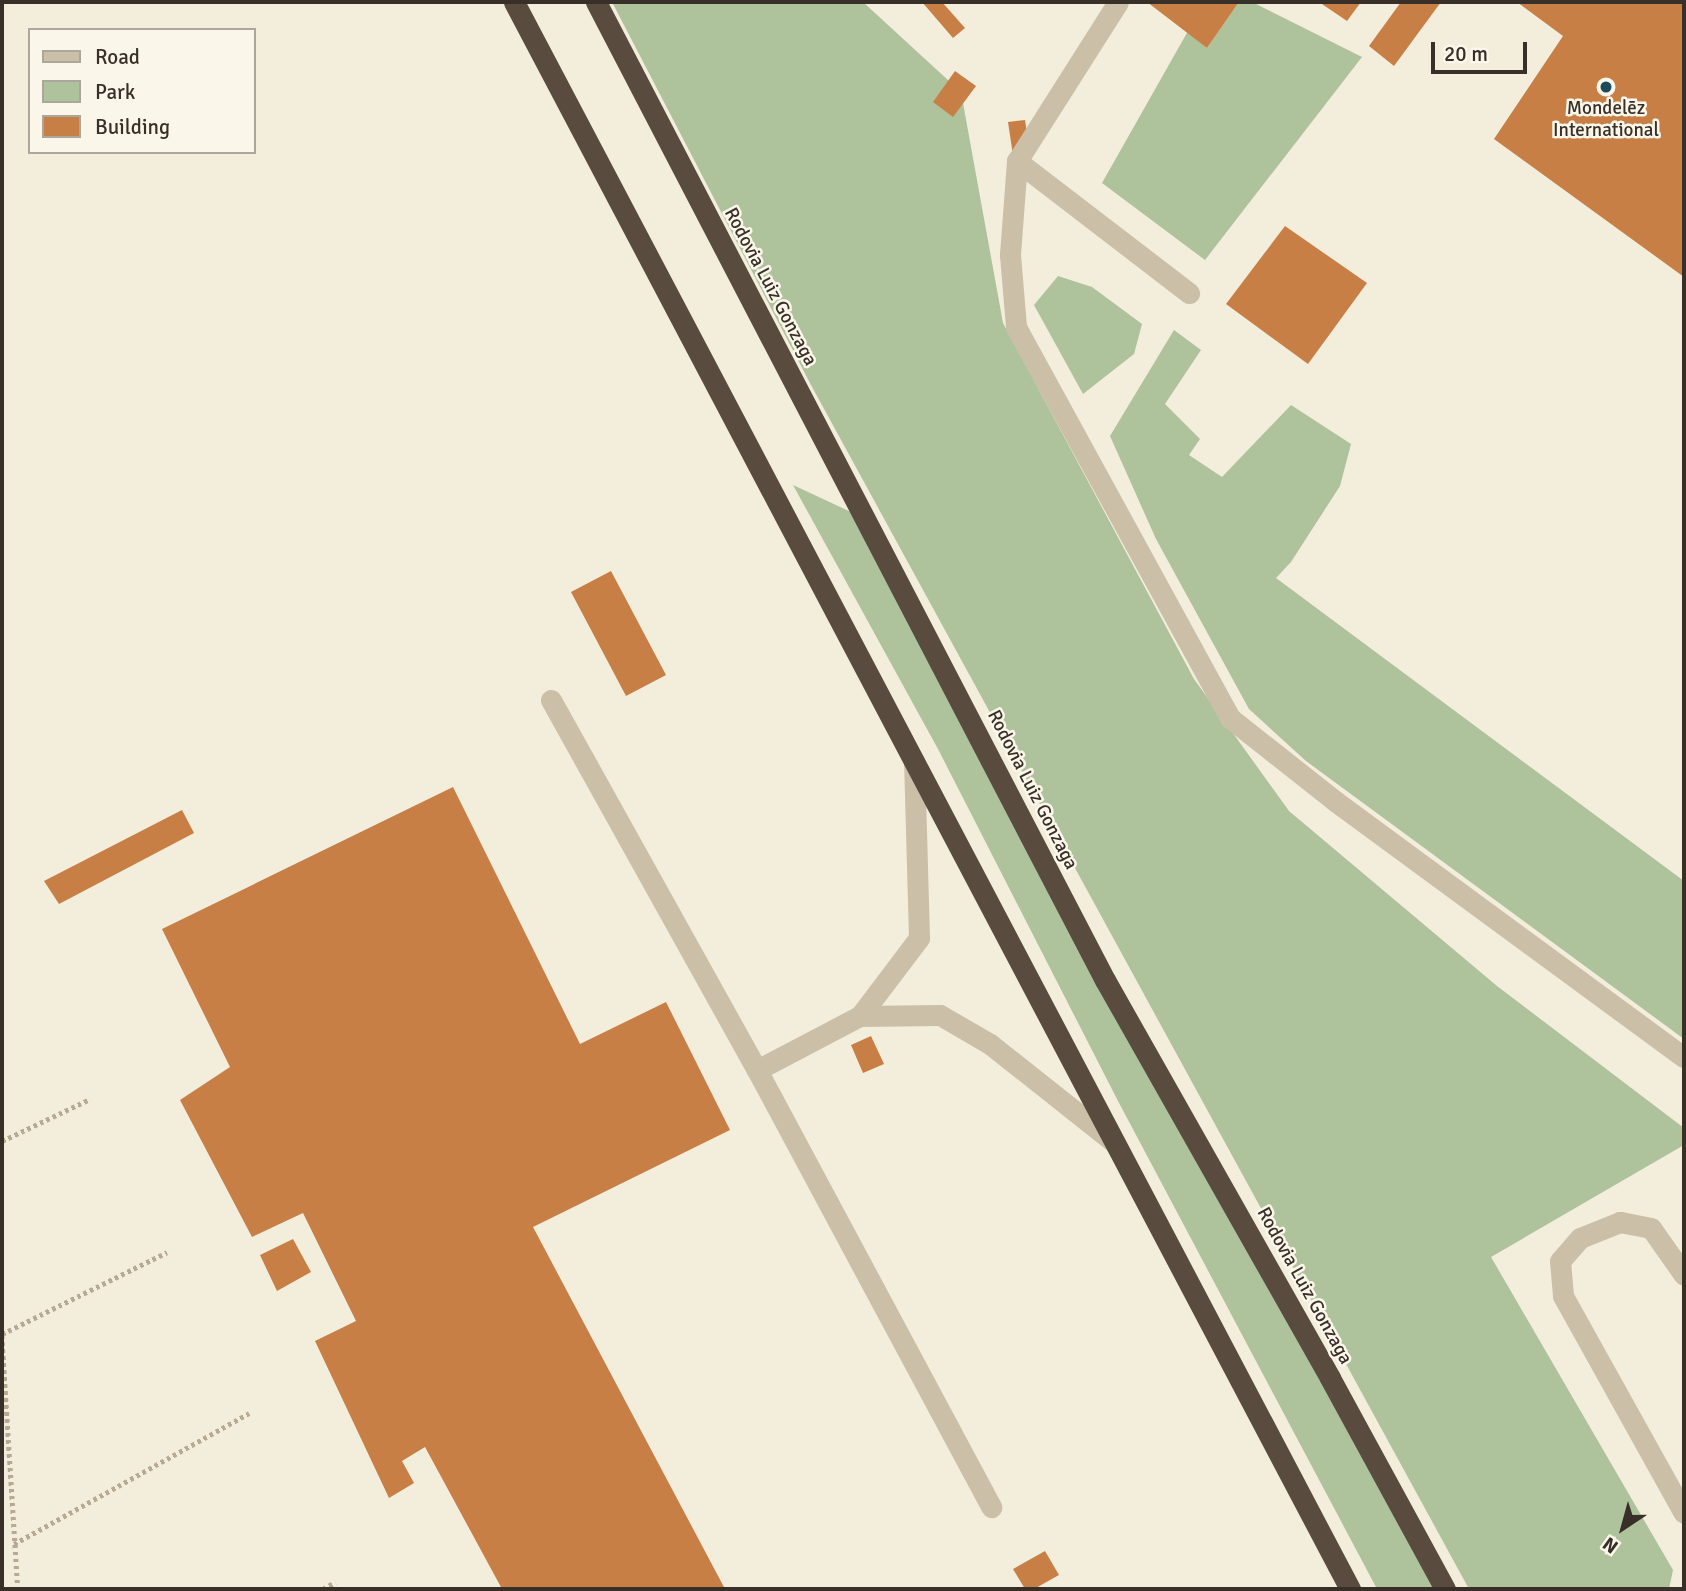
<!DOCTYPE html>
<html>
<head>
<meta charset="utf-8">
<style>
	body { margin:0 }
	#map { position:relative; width:1686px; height:1591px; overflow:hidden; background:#f3eddc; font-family:Signika,sans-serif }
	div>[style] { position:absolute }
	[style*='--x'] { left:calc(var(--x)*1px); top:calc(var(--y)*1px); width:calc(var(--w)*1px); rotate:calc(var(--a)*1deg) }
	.green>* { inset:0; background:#aec29c }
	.building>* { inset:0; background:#c77f46 }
	.path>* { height:4.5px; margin-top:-2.25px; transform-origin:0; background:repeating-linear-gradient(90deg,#b7a992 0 3.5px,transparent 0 7px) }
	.minor>* { height:21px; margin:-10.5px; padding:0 10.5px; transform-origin:10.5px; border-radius:10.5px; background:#cbbfa8 }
	.highway>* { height:21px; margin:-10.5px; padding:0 10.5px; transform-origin:10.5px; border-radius:10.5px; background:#594c3f }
	.dots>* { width:19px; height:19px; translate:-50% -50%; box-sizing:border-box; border:4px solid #faf6e9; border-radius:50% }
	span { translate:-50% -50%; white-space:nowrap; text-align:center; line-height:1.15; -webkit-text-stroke:5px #faf6e9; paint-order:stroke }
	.poi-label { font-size:19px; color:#383028 }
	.street-label { font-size:19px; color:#383028 }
	.frame { position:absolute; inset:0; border:4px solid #383028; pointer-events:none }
	.legend { position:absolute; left:28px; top:28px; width:228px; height:126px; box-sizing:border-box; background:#faf6e9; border:2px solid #aca79c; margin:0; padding:9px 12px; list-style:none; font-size:21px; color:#383028 }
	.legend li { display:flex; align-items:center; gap:14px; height:35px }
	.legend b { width:35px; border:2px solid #aca79c }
	.north { position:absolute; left:1588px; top:1493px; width:70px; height:70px; -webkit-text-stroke:5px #faf6e9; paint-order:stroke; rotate:216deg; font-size:19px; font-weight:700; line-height:28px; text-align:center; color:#383028 }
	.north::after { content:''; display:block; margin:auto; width:24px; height:32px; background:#383028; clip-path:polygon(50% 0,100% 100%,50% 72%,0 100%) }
	.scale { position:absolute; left:1431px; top:42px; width:96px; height:32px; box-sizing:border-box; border:4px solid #383028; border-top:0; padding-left:9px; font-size:21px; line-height:24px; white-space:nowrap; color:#383028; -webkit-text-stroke:5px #faf6e9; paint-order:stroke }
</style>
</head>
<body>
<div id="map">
	<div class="green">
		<i style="clip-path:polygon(612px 2px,863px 2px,961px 92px,1003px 323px,1194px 679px,1289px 811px,1497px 986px,1684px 1128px,1684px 1145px,1491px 1257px,1673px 1570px,1669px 1589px,1469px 1589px,811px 385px)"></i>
		<i style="clip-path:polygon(1239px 2px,1252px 2px,1362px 57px,1205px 260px,1102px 183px,1188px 31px,1207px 48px)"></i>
		<i style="clip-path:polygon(1058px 276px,1092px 287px,1142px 324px,1134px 354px,1083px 394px,1034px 305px)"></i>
		<i style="clip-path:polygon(1174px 330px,1201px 350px,1165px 404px,1200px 439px,1189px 455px,1222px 477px,1291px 405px,1351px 444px,1340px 486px,1291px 562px,1276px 578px,1684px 881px,1684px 1039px,1306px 761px,1249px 709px,1156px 539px,1110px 436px)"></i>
		<i style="clip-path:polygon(793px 485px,866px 519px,1445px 1589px,1377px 1589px,1118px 1101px,938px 749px)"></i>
	</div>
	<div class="building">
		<i style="clip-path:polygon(922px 2px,942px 2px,965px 28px,953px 38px)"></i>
		<i style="clip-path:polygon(1147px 2px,1239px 2px,1207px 48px)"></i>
		<i style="clip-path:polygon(1319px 2px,1361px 2px,1347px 21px)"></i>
		<i style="clip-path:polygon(1401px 2px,1441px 2px,1394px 66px,1369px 46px)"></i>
		<i style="clip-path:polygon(1517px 2px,1684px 2px,1684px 277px,1494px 139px,1563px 36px)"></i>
		<i style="clip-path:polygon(955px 71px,976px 86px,953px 117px,933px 102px)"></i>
		<i style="clip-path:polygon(1025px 120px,1034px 180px,1017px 182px,1008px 122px)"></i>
		<i style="clip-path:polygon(1285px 226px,1367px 283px,1308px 364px,1226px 304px)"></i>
		<i style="clip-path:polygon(611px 571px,666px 675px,626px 696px,571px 592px)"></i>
		<i style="clip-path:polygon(453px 787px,580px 1044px,666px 1002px,730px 1130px,533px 1227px,725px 1589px,502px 1589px,425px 1447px,402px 1461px,414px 1483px,389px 1498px,315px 1341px,356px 1321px,303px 1213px,252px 1237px,180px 1100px,230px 1067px,162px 929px)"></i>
		<i style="clip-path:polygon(182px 810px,194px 833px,59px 904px,44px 881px)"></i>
		<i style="clip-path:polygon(871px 1036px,884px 1064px,863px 1073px,851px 1045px)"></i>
		<i style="clip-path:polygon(293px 1239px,311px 1272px,277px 1291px,260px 1255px)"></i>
		<i style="clip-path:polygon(1045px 1551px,1059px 1575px,1034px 1589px,1025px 1589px,1013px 1569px)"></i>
	</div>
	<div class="path">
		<i style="--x:2;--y:1141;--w:98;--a:-25.5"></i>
		<i style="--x:2;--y:1334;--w:184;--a:-26.4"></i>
		<i style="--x:2;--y:1335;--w:255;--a:86.4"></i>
		<i style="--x:14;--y:1544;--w:269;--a:-29.1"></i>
		<i style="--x:323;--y:1589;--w:14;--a:-30"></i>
	</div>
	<div class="minor">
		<i style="--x:1118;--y:2;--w:188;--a:122.4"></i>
		<i style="--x:1017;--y:161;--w:94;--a:94.3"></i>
		<i style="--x:1010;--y:255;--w:72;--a:85.2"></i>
		<i style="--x:1016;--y:327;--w:446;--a:61.3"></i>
		<i style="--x:1230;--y:718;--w:134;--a:38.3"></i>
		<i style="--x:1335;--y:801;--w:433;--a:36.3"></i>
		<i style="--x:1017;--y:161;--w:217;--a:37.5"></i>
		<i style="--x:551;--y:700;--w:423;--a:60.9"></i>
		<i style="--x:757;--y:1070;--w:496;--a:61.8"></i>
		<i style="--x:860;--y:1016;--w:80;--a:-0.7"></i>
		<i style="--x:940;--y:1015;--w:58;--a:30.1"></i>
		<i style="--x:990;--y:1044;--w:159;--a:38.4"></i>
		<i style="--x:757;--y:1070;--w:116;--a:-27.7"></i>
		<i style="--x:860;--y:1016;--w:98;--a:-52.9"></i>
		<i style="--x:919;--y:938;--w:177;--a:-91.6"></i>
		<i style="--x:1684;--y:1275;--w:57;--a:-125.1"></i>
		<i style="--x:1651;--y:1228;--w:32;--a:-169"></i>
		<i style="--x:1620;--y:1222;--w:43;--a:158.2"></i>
		<i style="--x:1580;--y:1238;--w:30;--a:131"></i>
		<i style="--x:1560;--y:1261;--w:35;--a:85"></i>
		<i style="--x:1563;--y:1296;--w:248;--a:60.9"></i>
	</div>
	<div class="highway">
		<i style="--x:514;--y:2;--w:1794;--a:62.22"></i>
		<i style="--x:596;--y:2;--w:1103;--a:62.51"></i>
		<i style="--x:1105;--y:980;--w:457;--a:60.5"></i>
		<i style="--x:1330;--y:1378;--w:240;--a:61.4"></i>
	</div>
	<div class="dots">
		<i style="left:1606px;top:87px;background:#1d4a5a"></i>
	</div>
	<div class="poi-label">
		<span style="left:1606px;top:120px">Mondelēz<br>International</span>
	</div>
	<div class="street-label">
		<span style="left:770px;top:287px;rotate:62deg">Rodovia Luiz Gonzaga</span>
		<span style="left:1032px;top:790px;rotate:63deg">Rodovia Luiz Gonzaga</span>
		<span style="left:1304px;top:1286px;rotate:61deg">Rodovia Luiz Gonzaga</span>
	</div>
	<div class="frame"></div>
	<ul class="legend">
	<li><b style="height:9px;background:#cbbfa8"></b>Road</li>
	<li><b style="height:19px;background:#aec29c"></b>Park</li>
	<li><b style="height:19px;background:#c77f46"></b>Building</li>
	</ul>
	<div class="north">N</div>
	<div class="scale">20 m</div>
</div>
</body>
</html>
